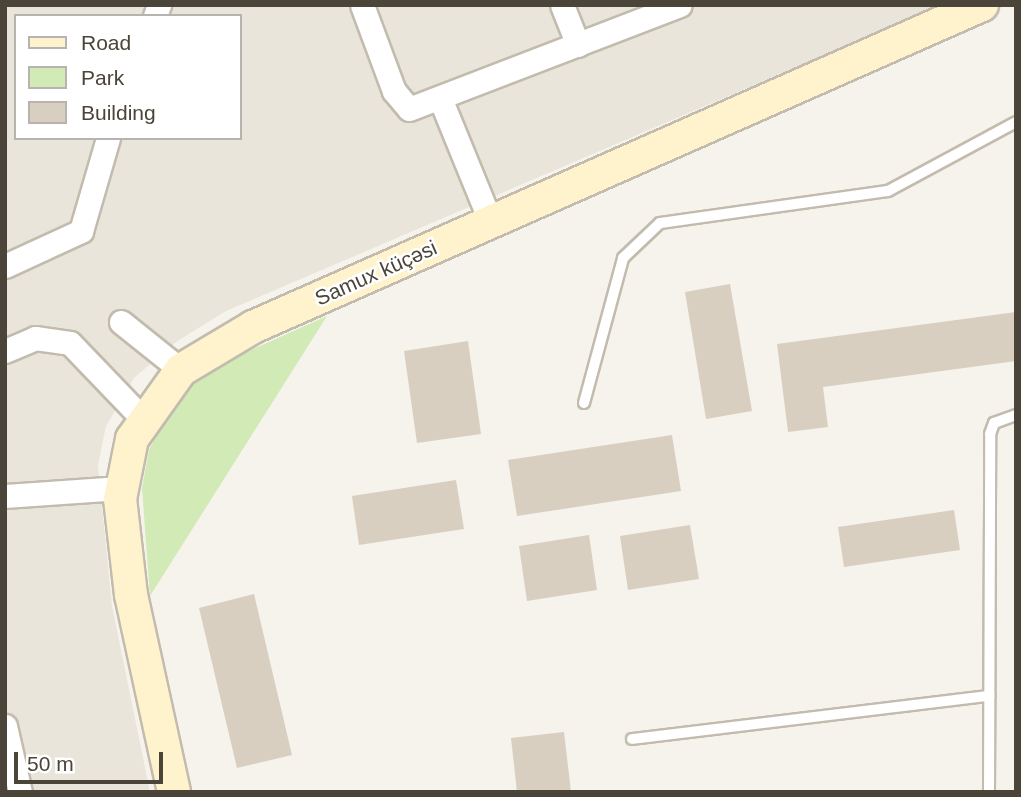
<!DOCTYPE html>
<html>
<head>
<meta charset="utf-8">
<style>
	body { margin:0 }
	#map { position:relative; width:1021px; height:797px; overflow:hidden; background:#f6f3ec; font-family:Helvetica,sans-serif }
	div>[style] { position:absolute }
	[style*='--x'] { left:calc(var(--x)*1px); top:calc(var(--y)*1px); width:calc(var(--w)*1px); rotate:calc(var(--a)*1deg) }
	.residential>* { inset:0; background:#eae5da }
	.green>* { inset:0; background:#d2eab5 }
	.building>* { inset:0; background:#d8cfc1 }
	.roads { filter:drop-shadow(2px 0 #c2bbae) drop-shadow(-2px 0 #c2bbae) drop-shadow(0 2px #c2bbae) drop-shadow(0 -2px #c2bbae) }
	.service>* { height:10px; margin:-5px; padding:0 5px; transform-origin:5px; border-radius:5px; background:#fff }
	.minor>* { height:23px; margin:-11.5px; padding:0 11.5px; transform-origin:11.5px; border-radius:11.5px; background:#fff }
	.secondary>* { height:32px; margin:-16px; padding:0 16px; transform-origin:16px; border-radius:16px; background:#fff3cd }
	span { translate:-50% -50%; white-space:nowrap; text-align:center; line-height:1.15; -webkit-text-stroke:5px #fff; paint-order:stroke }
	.street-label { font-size:21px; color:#4b4439 }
	.frame { position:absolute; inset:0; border:7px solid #4b4439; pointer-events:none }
	.legend { position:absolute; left:14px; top:14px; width:228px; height:126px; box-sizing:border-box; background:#fff; border:2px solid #b7b4b0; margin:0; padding:9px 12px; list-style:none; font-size:21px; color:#4b4439 }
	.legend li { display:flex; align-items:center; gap:14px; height:35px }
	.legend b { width:35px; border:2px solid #b7b4b0 }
	.scale { position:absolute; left:14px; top:752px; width:149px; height:32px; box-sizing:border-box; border:4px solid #4b4439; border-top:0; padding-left:9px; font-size:21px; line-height:24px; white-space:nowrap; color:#4b4439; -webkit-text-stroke:5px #fff; paint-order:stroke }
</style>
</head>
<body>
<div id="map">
	<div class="residential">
		<i style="clip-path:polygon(evenodd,5px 5px,941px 5px,226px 311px,176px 342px,134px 378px,106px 426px,98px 465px,112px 606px,150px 792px,5px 792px,5px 5px,16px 16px,240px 16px,240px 138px,16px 138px,16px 16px)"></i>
	</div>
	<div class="green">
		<i style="clip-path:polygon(327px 316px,150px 596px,142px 488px,149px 450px,165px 418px,188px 387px,220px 364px)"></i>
	</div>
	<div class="building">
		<i style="clip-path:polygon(730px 284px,752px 411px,706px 419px,685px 292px)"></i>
		<i style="clip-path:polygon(1016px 312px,1016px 361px,823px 387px,828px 427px,788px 432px,777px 344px)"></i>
		<i style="clip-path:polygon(468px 341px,481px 434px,417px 443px,404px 351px)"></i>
		<i style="clip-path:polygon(672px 435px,681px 491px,517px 516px,508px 460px)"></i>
		<i style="clip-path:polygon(456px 480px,464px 529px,359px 545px,352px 496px)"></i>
		<i style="clip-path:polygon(954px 510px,960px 550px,844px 567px,838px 527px)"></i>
		<i style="clip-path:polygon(690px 525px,699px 579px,628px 590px,620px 536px)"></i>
		<i style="clip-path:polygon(589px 535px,597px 590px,527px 601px,519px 546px)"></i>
		<i style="clip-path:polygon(254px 594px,292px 755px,237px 768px,199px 608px)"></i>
		<i style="clip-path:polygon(564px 732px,571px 792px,517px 792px,511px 738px)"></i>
	</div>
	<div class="roads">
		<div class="service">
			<i style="--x:584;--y:403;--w:150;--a:-74.9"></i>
			<i style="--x:623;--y:258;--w:51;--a:-43.4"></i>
			<i style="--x:660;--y:223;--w:230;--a:-8"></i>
			<i style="--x:888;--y:191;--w:145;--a:-28.3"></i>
			<i style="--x:632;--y:739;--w:360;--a:-6.9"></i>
			<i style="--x:989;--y:792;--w:358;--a:-89.8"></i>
			<i style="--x:990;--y:434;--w:12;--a:-70"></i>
			<i style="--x:994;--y:423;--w:23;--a:-20"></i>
		</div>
		<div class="minor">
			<i style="--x:362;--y:5;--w:92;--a:69.6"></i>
			<i style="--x:394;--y:91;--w:23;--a:50"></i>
			<i style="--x:409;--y:109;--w:290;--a:-21"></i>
			<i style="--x:562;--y:5;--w:43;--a:68.2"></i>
			<i style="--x:155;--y:16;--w:12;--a:-70"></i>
			<i style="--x:440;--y:98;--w:135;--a:67.8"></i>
			<i style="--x:5;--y:266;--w:84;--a:-24.7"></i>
			<i style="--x:81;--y:231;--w:97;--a:-73.8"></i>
			<i style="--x:121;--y:322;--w:77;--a:38.7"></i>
			<i style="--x:5;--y:351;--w:33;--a:-23"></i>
			<i style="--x:35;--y:338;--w:35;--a:8"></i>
			<i style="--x:70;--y:343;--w:104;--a:46.2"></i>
			<i style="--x:5;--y:496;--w:115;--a:-4"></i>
			<i style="--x:5;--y:726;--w:68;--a:77.2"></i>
		</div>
		<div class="secondary">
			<i style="--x:174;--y:792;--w:202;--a:-102.3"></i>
			<i style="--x:131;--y:595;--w:97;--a:-96.5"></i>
			<i style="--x:120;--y:499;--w:61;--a:-78.7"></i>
			<i style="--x:132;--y:439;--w:85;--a:-54.6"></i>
			<i style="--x:181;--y:370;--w:84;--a:-30.8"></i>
			<i style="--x:253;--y:327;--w:797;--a:-23.83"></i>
		</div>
	</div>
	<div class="street-label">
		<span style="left:376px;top:273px;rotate:-24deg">Samux küçəsi</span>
	</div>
	<div class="frame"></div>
	<ul class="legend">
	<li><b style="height:9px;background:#fff3cd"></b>Road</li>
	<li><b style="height:19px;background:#d2eab5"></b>Park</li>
	<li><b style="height:19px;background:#d8cfc1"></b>Building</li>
	</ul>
	<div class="scale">50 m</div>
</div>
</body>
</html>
